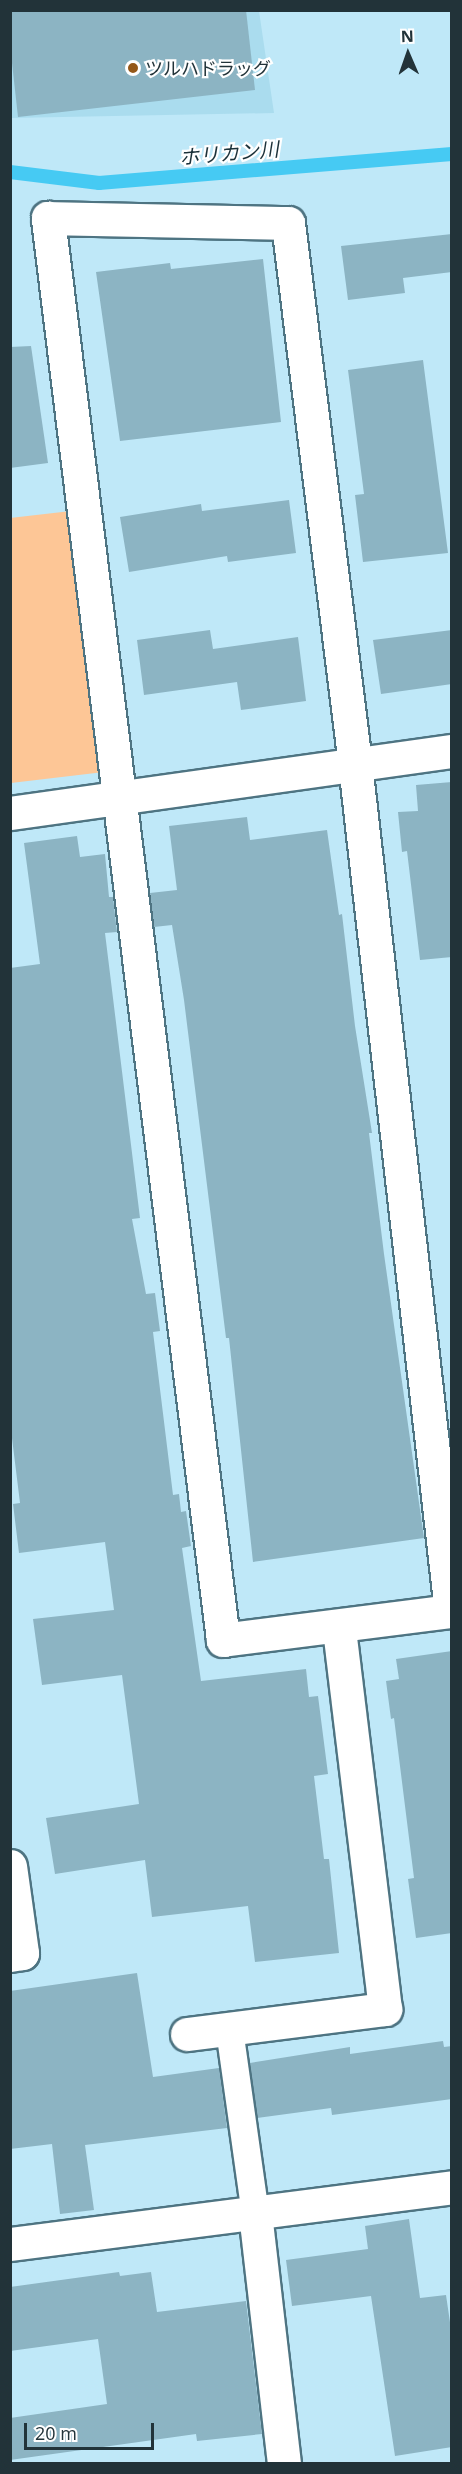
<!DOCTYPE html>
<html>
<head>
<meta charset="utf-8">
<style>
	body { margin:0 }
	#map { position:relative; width:462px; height:2474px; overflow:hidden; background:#bfe8f8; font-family:"Open Sans","Noto Sans JP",sans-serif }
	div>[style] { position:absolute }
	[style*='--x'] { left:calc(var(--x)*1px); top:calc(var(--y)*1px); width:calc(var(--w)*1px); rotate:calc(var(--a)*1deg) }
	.built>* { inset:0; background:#aadcee }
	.green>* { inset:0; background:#fdc696 }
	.stream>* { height:14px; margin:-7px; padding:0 7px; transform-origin:7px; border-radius:7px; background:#46caf3 }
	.building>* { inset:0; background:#8cb4c3 }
	.roads { filter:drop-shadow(2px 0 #4e7482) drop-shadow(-2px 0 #4e7482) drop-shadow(0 2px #4e7482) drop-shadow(0 -2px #4e7482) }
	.service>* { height:27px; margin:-13.5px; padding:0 13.5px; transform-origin:13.5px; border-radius:13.5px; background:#fff }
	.minor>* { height:33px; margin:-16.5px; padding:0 16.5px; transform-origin:16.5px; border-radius:16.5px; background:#fff }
	.dots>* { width:16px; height:16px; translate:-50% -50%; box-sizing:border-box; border:3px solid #fff; border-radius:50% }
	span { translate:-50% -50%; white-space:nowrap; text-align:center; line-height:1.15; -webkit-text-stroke:4.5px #fff; paint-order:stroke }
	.poi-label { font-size:18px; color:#223339 }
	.left { translate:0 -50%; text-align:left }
	.water-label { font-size:20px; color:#1b3139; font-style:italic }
	.frame { position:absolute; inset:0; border:12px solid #223339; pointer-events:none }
	.north { position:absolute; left:378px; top:24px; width:60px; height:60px; -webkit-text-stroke:4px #fff; paint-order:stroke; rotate:358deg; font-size:16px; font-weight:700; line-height:24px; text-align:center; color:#223339 }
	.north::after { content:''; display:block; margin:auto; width:21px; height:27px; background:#223339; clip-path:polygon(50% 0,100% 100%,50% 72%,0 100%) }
	.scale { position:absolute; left:24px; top:2423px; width:130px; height:27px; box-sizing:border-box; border:3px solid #223339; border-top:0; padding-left:8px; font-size:18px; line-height:21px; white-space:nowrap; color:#223339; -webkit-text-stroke:4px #fff; paint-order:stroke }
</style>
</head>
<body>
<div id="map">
	<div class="built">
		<i style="clip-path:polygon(11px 11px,259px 11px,274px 113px,11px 118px)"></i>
	</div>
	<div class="green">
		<i style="clip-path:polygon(71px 511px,104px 772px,11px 783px,10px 518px)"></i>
	</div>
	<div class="stream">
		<i style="--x:10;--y:172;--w:90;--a:7"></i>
		<i style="--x:99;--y:183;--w:354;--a:-4.7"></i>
	</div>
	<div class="building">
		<i style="clip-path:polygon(10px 10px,246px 10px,255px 90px,18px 117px,10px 45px)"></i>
		<i style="clip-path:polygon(452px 234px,452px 272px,403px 278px,405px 293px,348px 300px,341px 246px)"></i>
		<i style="clip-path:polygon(263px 259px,281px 422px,120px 441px,96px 272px,170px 263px,171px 269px)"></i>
		<i style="clip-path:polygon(31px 346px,48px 463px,10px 468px,10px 347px)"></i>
		<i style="clip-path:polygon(423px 360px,448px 553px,363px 562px,355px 495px,364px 494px,348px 370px)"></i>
		<i style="clip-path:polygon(289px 500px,296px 553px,228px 562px,227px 556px,129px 572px,120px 517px,201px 504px,202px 511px)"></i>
		<i style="clip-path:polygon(210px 630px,213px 649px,298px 637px,306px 701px,241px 710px,237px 682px,144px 695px,137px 640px)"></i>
		<i style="clip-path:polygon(452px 630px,452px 684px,381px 694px,373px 640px)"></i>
		<i style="clip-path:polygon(452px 782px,452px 957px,420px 960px,407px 851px,402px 852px,398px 812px,418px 811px,416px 785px)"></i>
		<i style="clip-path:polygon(247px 817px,250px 840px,327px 830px,339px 915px,342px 914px,355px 1026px,372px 1133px,369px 1133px,384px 1254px,424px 1538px,253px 1562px,229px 1338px,226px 1338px,184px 1000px,172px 925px,154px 927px,150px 893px,177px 890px,169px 826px)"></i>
		<i style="clip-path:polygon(77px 836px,80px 857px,105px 854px,109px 897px,113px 897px,117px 932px,105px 933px,140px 1218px,132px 1219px,146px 1294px,155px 1293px,160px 1331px,153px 1332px,173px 1495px,179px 1494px,181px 1512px,186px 1511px,191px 1546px,182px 1548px,201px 1681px,306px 1669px,309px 1697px,318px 1696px,328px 1774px,314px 1776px,324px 1859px,329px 1859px,339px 1953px,255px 1962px,248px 1906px,152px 1917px,145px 1860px,55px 1874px,46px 1818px,139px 1804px,122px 1675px,42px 1685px,33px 1619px,114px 1610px,105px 1542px,19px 1553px,13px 1504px,20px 1503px,10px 1422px,10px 968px,40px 964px,24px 843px)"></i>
		<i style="clip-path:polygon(452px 1651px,452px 1933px,416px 1938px,408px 1879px,414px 1878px,394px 1718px,391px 1719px,386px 1681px,399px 1679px,396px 1659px)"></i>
		<i style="clip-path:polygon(137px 1973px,153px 2077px,219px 2068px,227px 2128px,85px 2145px,94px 2210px,60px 2214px,52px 2144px,10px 2149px,10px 1991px)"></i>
		<i style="clip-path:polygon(443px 2041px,444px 2047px,452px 2046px,452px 2099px,332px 2115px,331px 2108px,257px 2118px,250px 2063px,350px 2047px,350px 2054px)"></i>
		<i style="clip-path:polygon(409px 2219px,420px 2298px,446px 2295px,452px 2336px,452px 2447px,395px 2456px,371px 2296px,292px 2306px,286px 2260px,368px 2249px,365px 2226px)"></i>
		<i style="clip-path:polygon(119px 2272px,120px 2276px,151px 2272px,157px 2312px,246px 2301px,262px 2434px,197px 2441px,196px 2434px,10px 2460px,10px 2418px,107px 2404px,98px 2339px,10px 2351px,10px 2287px)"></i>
	</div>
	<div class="roads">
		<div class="service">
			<i style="--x:229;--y:2029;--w:186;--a:82"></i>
		</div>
		<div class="minor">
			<i style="--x:48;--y:218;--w:240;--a:1.2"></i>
			<i style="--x:288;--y:223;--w:545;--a:82.94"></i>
			<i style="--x:355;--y:764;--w:852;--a:83.53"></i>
			<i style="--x:451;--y:1611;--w:230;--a:172.8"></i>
			<i style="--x:223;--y:1640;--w:1433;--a:-97.02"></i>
			<i style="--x:10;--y:813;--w:446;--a:-8"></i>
			<i style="--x:10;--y:1866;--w:88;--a:82.1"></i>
			<i style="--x:22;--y:1953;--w:12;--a:171"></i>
			<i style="--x:187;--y:2034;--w:200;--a:-7.2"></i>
			<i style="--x:385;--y:2009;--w:385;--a:-96.9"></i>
			<i style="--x:255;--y:2213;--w:253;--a:83.4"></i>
			<i style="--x:10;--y:2244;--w:446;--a:-7.3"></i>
		</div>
	</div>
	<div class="dots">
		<i style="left:133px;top:68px;background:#945819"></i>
	</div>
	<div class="poi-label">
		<span class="left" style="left:145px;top:68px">ツルハドラッグ</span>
	</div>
	<div class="water-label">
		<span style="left:229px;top:153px;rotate:-5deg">ホリカン川</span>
	</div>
	<div class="frame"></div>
	<div class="north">N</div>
	<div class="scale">20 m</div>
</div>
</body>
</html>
